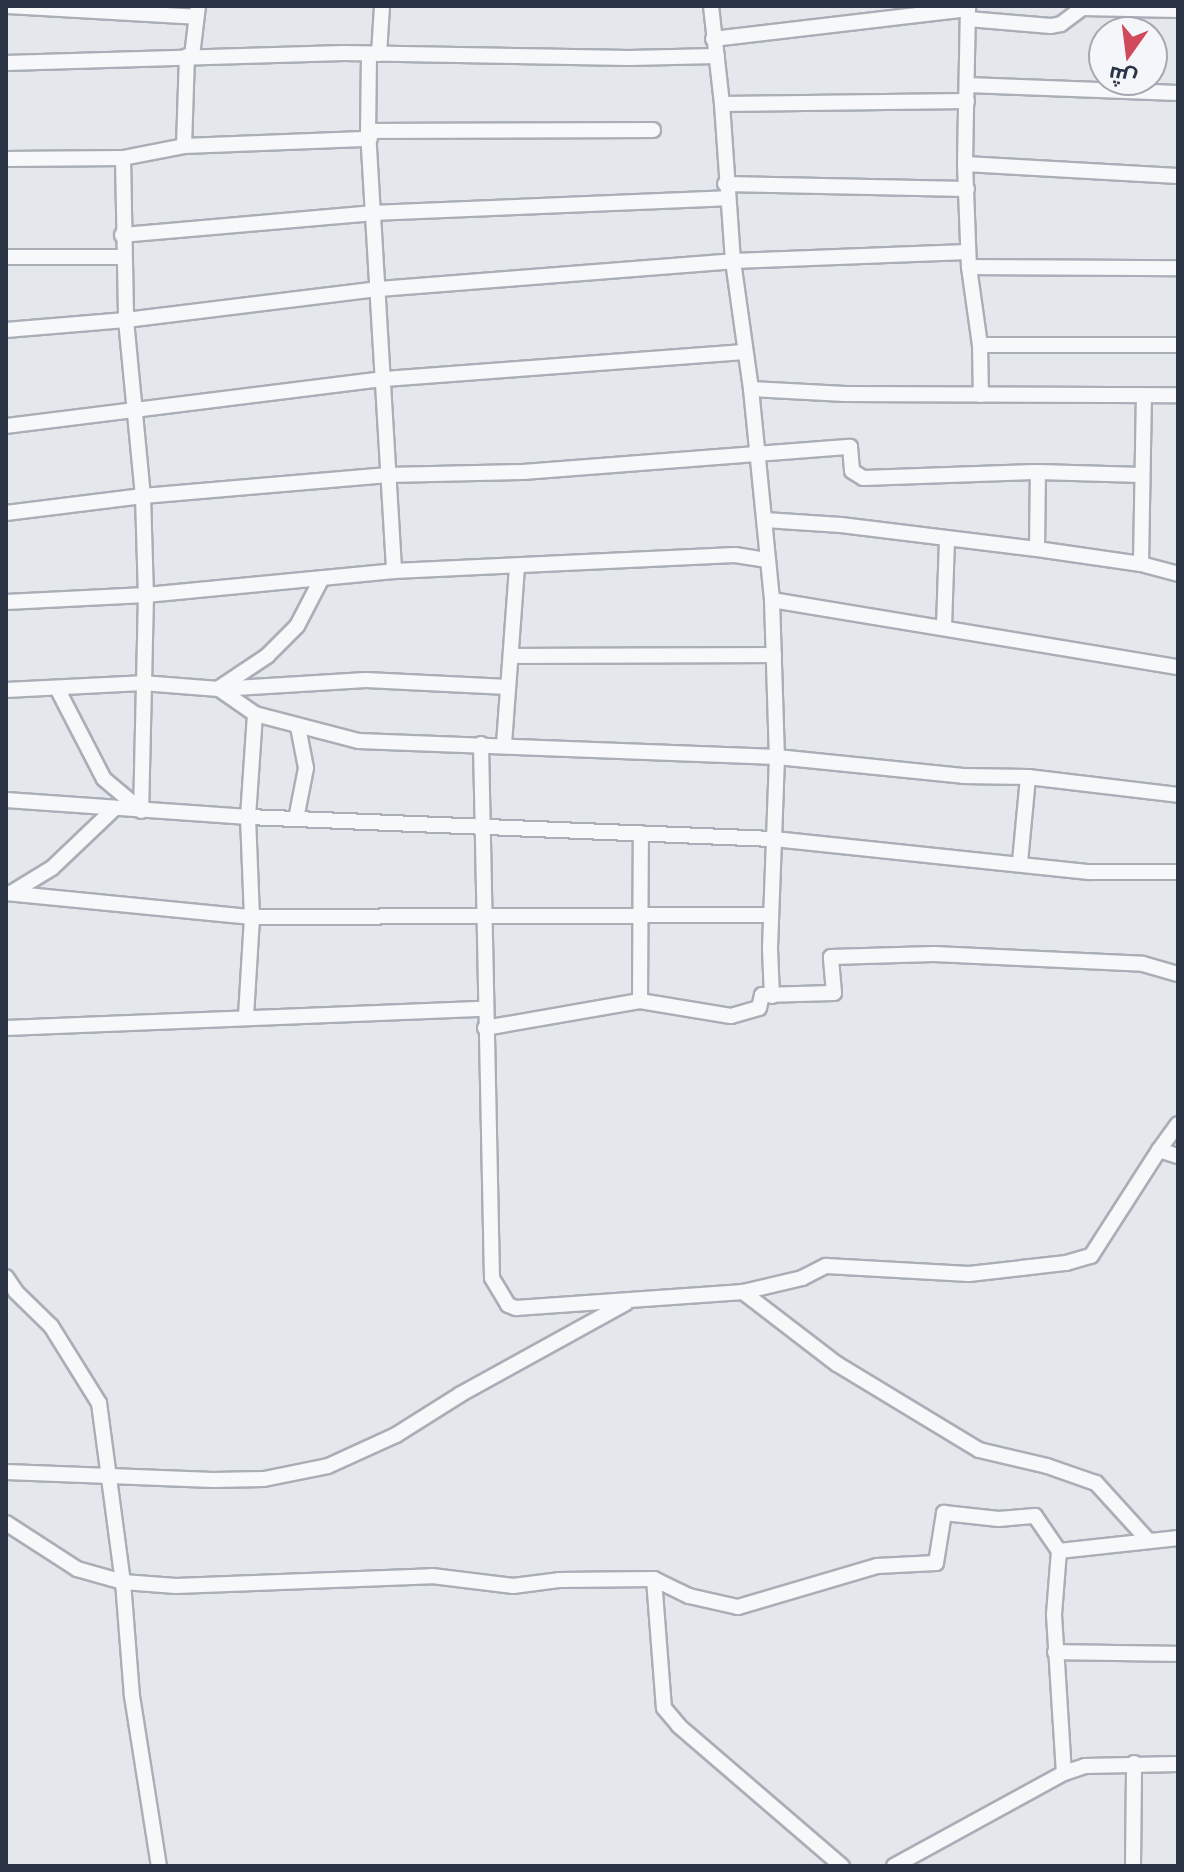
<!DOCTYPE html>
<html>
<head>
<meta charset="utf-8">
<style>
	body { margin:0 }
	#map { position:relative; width:1184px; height:1872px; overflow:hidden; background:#e4e7ec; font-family:Quicksand,Cairo,sans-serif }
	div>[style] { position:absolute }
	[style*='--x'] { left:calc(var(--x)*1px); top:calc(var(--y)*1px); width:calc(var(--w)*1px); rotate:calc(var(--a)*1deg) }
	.roads { filter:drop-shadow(2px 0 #a9aeb7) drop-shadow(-2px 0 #a9aeb7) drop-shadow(0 2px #a9aeb7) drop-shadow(0 -2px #a9aeb7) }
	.street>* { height:14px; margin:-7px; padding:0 7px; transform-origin:7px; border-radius:7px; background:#f7f8fa }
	span { translate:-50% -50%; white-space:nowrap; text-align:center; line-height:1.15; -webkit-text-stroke:6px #f4f6f9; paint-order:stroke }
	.frame { position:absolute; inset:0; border:8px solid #2b3445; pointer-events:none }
	.north { position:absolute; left:1088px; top:16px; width:80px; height:80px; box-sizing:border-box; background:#f4f6f9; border:2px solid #a4a8b1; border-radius:50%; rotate:194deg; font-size:22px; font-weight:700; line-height:32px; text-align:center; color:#2b3445 }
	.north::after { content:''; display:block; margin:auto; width:28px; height:36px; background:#d1495b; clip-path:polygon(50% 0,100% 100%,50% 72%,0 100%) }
</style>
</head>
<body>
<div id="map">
	<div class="roads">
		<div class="street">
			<i style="--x:8;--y:6;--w:188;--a:3.3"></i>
			<i style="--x:711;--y:6;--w:99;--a:83.6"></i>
			<i style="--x:722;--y:104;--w:157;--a:86"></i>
			<i style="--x:733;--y:261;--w:129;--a:82"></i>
			<i style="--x:751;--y:389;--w:212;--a:84.3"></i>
			<i style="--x:772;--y:600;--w:157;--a:88.2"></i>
			<i style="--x:777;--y:757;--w:192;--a:92.1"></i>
			<i style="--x:770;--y:949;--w:47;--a:87.6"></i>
			<i style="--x:968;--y:6;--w:158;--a:91.1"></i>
			<i style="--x:965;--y:164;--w:103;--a:87.8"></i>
			<i style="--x:969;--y:267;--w:79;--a:82"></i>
			<i style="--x:980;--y:345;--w:50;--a:88.9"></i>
			<i style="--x:968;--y:19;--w:83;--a:4.8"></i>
			<i style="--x:1051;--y:26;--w:10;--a:-11"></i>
			<i style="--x:1061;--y:24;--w:26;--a:-37"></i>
			<i style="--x:1082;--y:8;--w:96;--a:1.2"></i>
			<i style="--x:713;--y:39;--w:257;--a:-6.7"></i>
			<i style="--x:369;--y:54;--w:77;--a:90.7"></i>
			<i style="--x:368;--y:131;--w:441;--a:86.6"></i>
			<i style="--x:379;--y:54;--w:48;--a:-86.4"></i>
			<i style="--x:192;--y:56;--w:50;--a:-83.2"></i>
			<i style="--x:6;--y:63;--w:338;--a:-1.7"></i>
			<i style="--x:344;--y:53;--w:285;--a:1"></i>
			<i style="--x:629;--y:58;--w:88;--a:-1.3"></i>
			<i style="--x:967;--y:85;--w:211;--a:2.2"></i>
			<i style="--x:722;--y:104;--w:245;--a:-0.7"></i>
			<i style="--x:368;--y:131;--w:285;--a:-0.2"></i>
			<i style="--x:184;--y:146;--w:90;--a:-88.1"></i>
			<i style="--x:123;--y:158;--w:162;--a:88.9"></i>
			<i style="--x:126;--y:320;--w:177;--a:84.5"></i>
			<i style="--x:143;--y:496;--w:99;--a:88.3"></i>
			<i style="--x:146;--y:595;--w:216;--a:91.3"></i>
			<i style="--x:6;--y:159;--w:117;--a:-0.5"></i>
			<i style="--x:123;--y:158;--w:62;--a:-11.1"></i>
			<i style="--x:184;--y:146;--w:186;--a:-2.2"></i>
			<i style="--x:965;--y:164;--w:213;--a:3.2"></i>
			<i style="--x:725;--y:184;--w:242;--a:1.2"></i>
			<i style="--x:122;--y:235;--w:252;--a:-5"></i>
			<i style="--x:373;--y:213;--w:353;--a:-2.4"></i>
			<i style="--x:6;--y:257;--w:118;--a:0"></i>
			<i style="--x:969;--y:267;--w:209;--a:0.3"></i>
			<i style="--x:6;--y:330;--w:120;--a:-4.8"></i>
			<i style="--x:126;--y:320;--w:255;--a:-7"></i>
			<i style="--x:379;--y:289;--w:355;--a:-4.5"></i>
			<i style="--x:733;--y:261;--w:235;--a:-2.2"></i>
			<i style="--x:980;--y:345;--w:198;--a:0"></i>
			<i style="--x:751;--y:389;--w:94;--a:3"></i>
			<i style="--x:845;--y:394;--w:333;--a:0.2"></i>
			<i style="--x:6;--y:426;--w:382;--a:-7.1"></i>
			<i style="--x:385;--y:379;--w:360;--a:-4.3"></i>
			<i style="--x:6;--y:513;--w:138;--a:-7.1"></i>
			<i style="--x:143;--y:496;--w:246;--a:-4.9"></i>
			<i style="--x:388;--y:475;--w:135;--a:-1.3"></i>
			<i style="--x:523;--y:472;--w:328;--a:-4.4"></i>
			<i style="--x:850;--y:447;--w:24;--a:85"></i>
			<i style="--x:852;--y:471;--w:13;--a:32"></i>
			<i style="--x:863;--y:478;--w:175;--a:-2"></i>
			<i style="--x:1038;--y:472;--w:104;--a:1.7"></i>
			<i style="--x:765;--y:520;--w:76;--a:3.8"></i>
			<i style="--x:841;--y:525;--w:197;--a:7"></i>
			<i style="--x:1037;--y:549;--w:105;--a:8.2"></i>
			<i style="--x:1141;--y:564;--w:38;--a:15"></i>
			<i style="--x:1037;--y:549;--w:77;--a:-89.3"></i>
			<i style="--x:1141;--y:564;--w:169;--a:-89"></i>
			<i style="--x:772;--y:600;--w:411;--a:9.4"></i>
			<i style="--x:6;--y:602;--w:140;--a:-2.9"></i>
			<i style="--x:146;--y:595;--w:249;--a:-5.5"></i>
			<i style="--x:394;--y:571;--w:341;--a:-2.7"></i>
			<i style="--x:735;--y:555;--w:33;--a:9"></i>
			<i style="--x:944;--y:626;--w:86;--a:-88"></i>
			<i style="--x:511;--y:656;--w:263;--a:-0.2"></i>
			<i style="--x:219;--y:688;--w:58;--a:-33.7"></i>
			<i style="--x:267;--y:656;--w:42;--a:-45"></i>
			<i style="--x:297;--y:626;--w:54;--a:-62.5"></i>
			<i style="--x:219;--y:689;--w:147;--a:-3.5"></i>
			<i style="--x:366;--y:680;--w:142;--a:2.8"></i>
			<i style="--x:6;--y:690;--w:136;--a:-2.9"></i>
			<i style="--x:142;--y:683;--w:77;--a:4.5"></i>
			<i style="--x:219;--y:689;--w:44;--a:34.8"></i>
			<i style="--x:255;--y:714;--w:107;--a:14.6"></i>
			<i style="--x:359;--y:741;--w:418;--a:2.2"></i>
			<i style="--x:777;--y:757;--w:187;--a:5.8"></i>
			<i style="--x:963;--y:776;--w:65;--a:0.9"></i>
			<i style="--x:1028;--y:777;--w:151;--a:6.8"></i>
			<i style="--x:58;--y:690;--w:100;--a:62.7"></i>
			<i style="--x:104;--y:779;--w:48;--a:40"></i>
			<i style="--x:481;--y:744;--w:534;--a:88.82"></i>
			<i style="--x:492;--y:1278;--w:31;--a:59"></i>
			<i style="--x:508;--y:1305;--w:9;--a:21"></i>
			<i style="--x:516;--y:1308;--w:228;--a:-4"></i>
			<i style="--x:743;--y:1292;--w:61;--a:-13.3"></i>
			<i style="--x:802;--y:1278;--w:27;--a:-27"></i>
			<i style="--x:826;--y:1266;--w:143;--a:3.2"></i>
			<i style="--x:969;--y:1274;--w:98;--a:-6.5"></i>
			<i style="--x:1066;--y:1263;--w:26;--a:-16"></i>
			<i style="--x:1091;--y:1256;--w:126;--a:-57.3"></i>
			<i style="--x:1159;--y:1150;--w:20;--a:18"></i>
			<i style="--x:504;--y:744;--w:176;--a:-85.8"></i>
			<i style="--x:6;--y:800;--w:243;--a:4"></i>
			<i style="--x:248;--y:817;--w:526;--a:2.4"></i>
			<i style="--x:774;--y:839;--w:317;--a:6"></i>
			<i style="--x:1089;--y:872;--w:89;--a:0"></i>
			<i style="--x:296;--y:819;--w:52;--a:-78.9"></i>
			<i style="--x:306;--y:768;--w:42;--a:-101"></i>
			<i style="--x:1020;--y:862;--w:85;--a:-84.6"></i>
			<i style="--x:6;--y:893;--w:247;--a:5.6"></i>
			<i style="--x:252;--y:917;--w:519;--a:-0.22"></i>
			<i style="--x:11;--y:893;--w:48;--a:-31.4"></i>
			<i style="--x:52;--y:868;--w:86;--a:-43.6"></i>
			<i style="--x:640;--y:1001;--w:92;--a:9.4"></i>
			<i style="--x:731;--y:1016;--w:29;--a:-16"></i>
			<i style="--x:759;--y:1008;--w:13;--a:-77"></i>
			<i style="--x:762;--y:995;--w:72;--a:-1.6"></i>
			<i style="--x:834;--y:993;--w:36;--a:-95"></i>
			<i style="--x:831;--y:957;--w:103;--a:-1.7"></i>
			<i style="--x:934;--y:954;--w:209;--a:2.7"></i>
			<i style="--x:1143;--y:964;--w:36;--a:16"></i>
			<i style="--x:246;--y:1016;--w:99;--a:-86.5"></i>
			<i style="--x:252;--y:917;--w:100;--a:-92.3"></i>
			<i style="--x:248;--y:817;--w:103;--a:-86.1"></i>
			<i style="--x:6;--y:1028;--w:478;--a:-2.3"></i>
			<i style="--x:485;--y:1028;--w:157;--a:-9.9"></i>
			<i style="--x:640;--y:1001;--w:168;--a:-89.7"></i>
			<i style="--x:1159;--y:1150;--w:32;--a:-54"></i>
			<i style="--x:6;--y:1277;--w:18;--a:56"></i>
			<i style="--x:16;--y:1292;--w:49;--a:44.2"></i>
			<i style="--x:51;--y:1326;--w:91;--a:58.1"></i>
			<i style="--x:99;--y:1403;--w:181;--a:82.4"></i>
			<i style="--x:123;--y:1582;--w:114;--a:85.5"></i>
			<i style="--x:132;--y:1696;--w:172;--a:81"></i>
			<i style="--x:743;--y:1292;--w:118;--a:37.5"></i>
			<i style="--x:837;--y:1364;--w:166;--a:31.2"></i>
			<i style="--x:979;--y:1450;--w:70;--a:13.2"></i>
			<i style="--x:1047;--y:1466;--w:52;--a:19.1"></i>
			<i style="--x:1096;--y:1483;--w:76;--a:47.7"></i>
			<i style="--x:6;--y:1472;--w:207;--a:2.2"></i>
			<i style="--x:213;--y:1480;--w:51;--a:-1.1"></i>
			<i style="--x:264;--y:1479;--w:65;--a:-11.5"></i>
			<i style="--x:328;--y:1466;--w:75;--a:-24.5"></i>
			<i style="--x:396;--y:1435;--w:77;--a:-32.2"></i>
			<i style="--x:461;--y:1394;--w:188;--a:-28.9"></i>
			<i style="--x:6;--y:1523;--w:85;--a:32.9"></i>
			<i style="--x:77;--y:1569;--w:48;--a:15.8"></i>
			<i style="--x:123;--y:1582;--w:53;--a:4.3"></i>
			<i style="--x:176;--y:1586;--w:256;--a:-2.2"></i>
			<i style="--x:432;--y:1576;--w:82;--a:7"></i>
			<i style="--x:513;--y:1586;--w:46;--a:-7.4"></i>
			<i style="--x:559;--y:1580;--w:95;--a:-0.6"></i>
			<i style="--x:654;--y:1579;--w:39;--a:26"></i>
			<i style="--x:689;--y:1596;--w:50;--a:12.7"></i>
			<i style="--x:738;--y:1607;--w:145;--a:-16.4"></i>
			<i style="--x:877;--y:1566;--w:59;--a:-2.9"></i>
			<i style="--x:936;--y:1563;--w:51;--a:-80.9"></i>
			<i style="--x:944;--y:1513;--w:55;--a:6.2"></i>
			<i style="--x:999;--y:1519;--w:36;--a:-5"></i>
			<i style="--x:1035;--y:1516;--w:42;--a:55.6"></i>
			<i style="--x:1059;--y:1551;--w:64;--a:94.5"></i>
			<i style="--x:1054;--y:1615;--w:158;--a:86.4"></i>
			<i style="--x:1059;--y:1551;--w:120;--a:-6.2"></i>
			<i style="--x:654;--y:1579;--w:129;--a:85.6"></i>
			<i style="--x:664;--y:1708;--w:23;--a:50"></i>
			<i style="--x:679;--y:1726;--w:215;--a:40.7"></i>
			<i style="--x:1055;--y:1652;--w:123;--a:0.9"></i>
			<i style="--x:894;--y:1866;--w:194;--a:-28.7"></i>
			<i style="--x:1064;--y:1773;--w:22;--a:-18"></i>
			<i style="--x:1085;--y:1766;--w:93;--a:-1.2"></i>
			<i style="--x:1133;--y:1866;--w:103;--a:-89.4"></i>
		</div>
	</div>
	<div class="frame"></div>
	<div class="north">ش</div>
</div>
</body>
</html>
